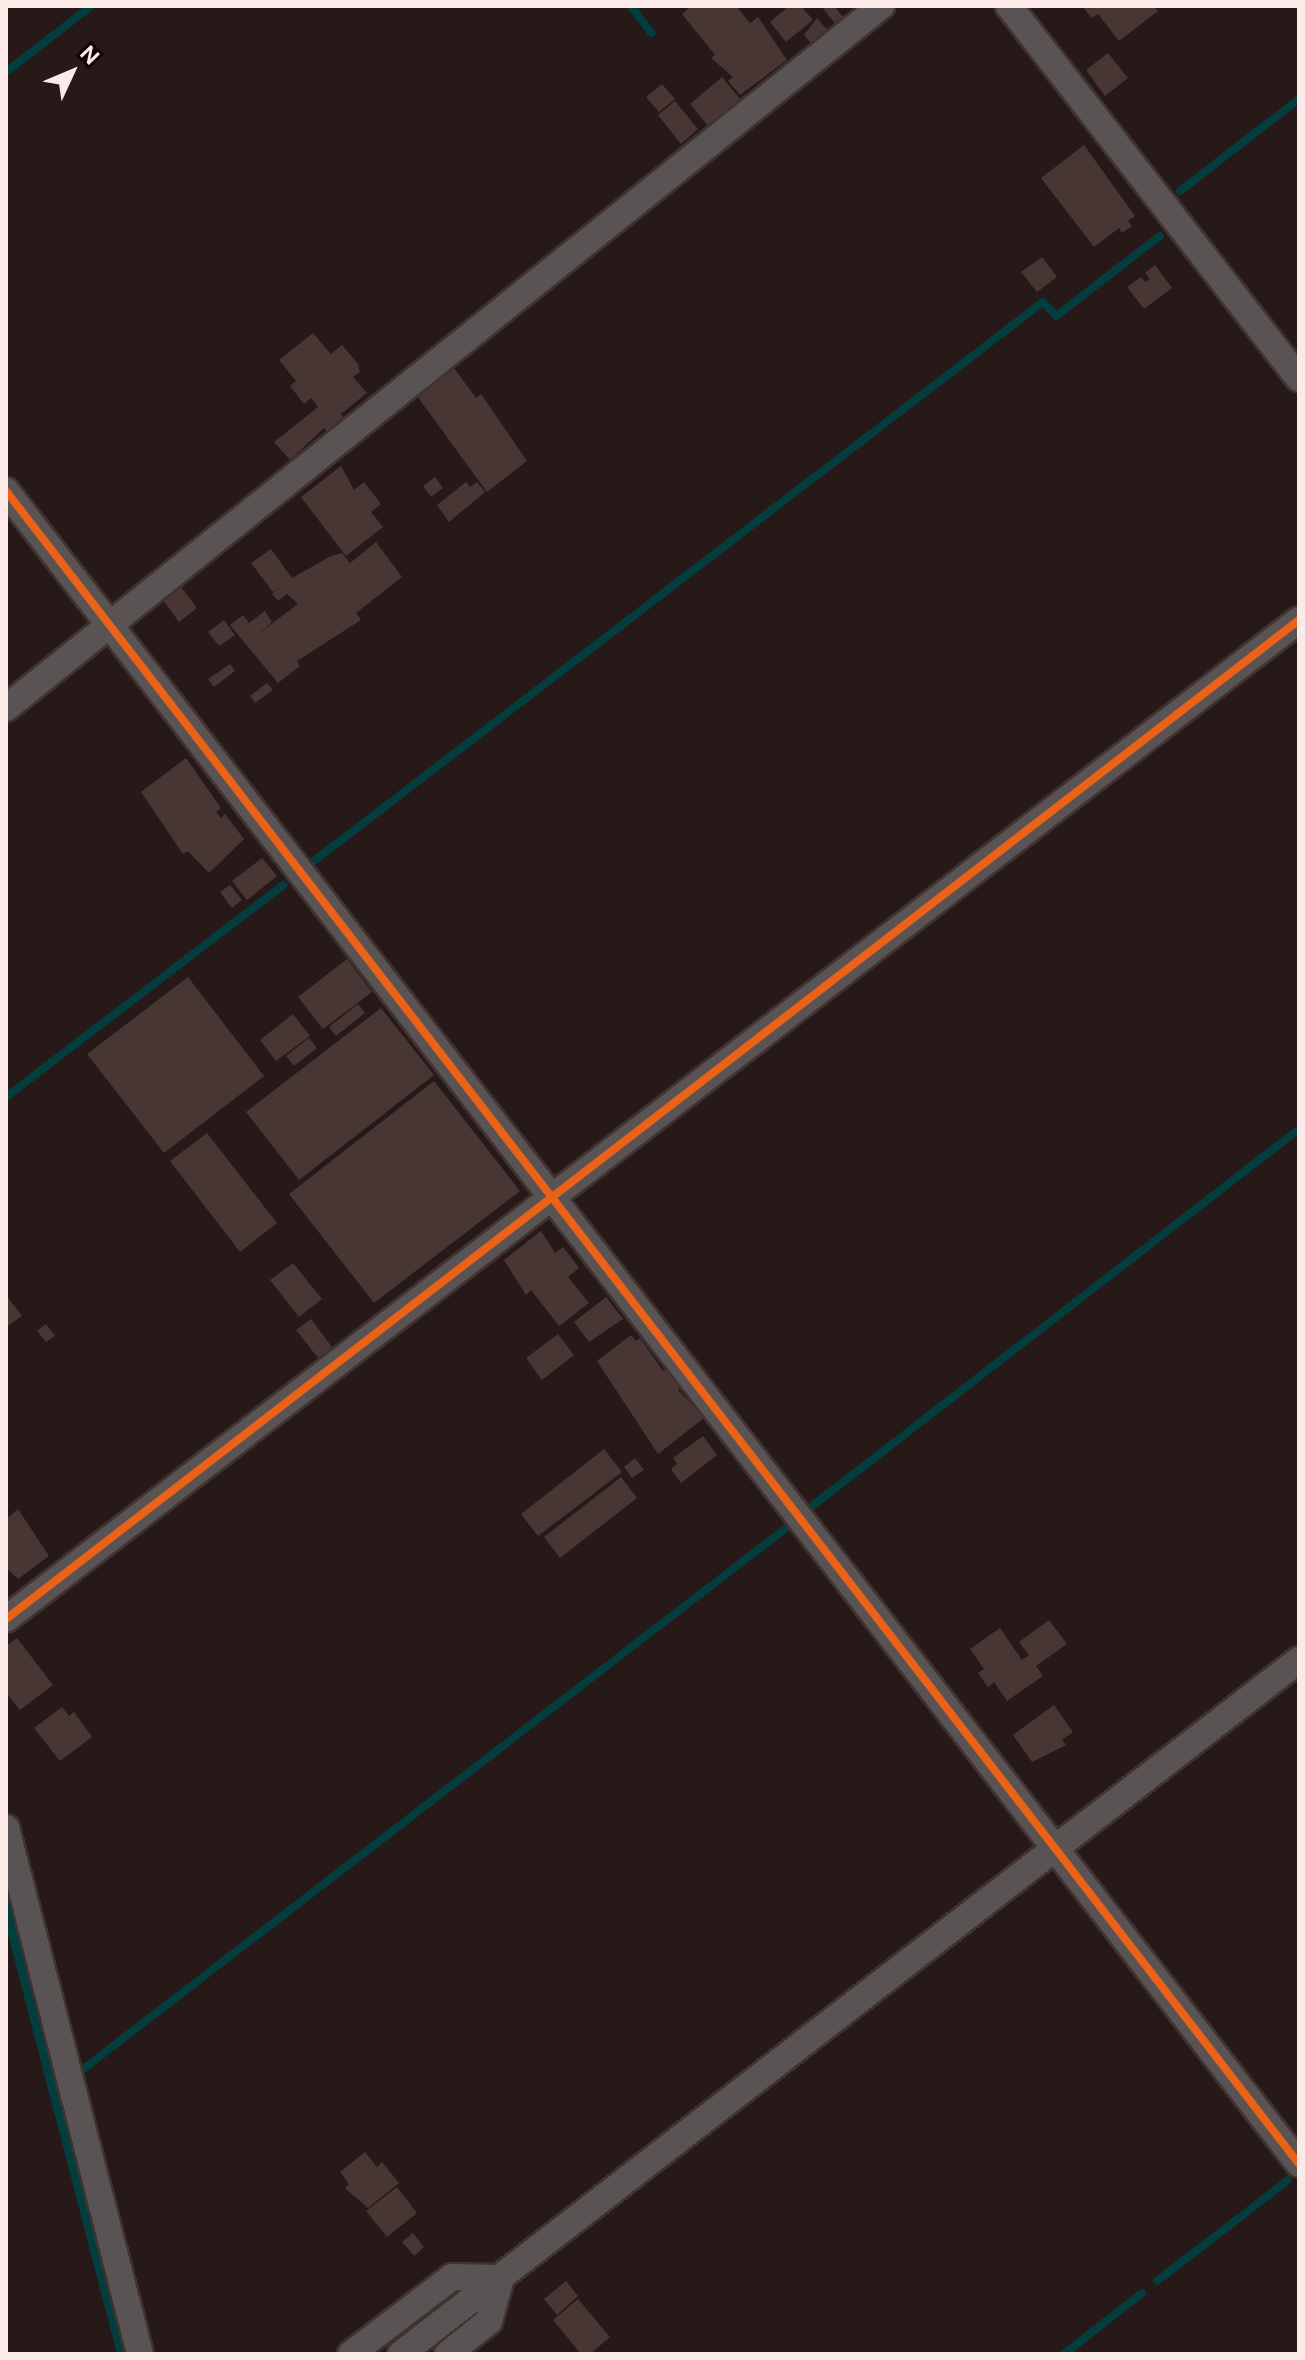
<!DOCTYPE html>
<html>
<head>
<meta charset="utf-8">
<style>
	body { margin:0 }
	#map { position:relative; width:1305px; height:2360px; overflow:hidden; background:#261918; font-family:"DM Sans",sans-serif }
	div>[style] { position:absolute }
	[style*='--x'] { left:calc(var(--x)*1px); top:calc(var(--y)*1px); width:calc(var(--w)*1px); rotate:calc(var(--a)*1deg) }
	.water>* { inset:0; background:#043d3d }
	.stream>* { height:8px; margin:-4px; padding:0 4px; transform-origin:4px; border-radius:4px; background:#043d3d }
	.building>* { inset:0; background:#483634 }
	.roads { filter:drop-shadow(2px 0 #3f3332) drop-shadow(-2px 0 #3f3332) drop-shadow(0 2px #3f3332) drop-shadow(0 -2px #3f3332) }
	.minor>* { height:26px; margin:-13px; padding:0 13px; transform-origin:13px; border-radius:13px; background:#595353 }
	.cycleway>* { height:8px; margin:-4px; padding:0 4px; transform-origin:4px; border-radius:4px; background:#ea6118 }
	span { translate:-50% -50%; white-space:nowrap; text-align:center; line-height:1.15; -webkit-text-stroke:8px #0d0404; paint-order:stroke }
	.frame { position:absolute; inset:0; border:8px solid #fceae8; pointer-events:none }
	.north { position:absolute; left:32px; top:32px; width:80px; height:80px; -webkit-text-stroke:6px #0d0404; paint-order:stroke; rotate:46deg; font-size:22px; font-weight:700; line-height:32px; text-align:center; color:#fceae8 }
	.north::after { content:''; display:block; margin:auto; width:28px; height:36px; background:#fceae8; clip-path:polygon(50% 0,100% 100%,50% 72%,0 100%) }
</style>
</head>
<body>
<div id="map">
	<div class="water">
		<i style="clip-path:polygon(6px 1885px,125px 2344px,128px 2354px,117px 2354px,95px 2270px,6px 1927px)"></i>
	</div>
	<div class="stream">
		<i style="--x:631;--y:6;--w:34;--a:53"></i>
		<i style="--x:6;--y:72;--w:108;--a:-37.8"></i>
		<i style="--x:1180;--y:191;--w:150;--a:-37.7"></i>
		<i style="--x:310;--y:864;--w:924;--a:-37.48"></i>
		<i style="--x:1043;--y:302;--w:19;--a:47"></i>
		<i style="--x:1056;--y:316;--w:131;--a:-37.6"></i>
		<i style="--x:6;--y:1097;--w:349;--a:-37.4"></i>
		<i style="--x:811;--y:1507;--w:617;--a:-37.76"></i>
		<i style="--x:82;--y:2070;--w:888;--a:-37.59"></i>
		<i style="--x:1157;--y:2281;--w:165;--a:-37.6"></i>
		<i style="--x:1064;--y:2354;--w:99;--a:-38"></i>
	</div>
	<div class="building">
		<i style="clip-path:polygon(691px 6px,736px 6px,750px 23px,758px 17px,787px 60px,740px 95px,728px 81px,733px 77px,711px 58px,715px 55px,682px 14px)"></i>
		<i style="clip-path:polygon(789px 6px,801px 6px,813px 20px,786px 42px,770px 22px)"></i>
		<i style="clip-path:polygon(821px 6px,834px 6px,845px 19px,837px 26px)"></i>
		<i style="clip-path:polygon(1082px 6px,1154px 6px,1158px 11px,1119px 41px,1098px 14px,1092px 18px)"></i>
		<i style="clip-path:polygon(817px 18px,829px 32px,813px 46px,804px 35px)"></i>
		<i style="clip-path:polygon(1108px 53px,1128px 78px,1105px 96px,1086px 70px)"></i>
		<i style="clip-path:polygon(722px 77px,741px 100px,709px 127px,690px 104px)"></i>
		<i style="clip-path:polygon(662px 84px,675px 99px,659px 112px,646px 97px)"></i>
		<i style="clip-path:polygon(675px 101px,698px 129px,681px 144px,658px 115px)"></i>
		<i style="clip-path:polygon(1084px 145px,1135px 216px,1128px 221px,1132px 226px,1122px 233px,1119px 228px,1094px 247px,1041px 178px)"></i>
		<i style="clip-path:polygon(1042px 257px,1057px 277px,1037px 292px,1021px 272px)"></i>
		<i style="clip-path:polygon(1155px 265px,1172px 288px,1144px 309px,1127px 287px,1141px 277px,1145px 282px,1150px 279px,1145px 273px)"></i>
		<i style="clip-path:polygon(313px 333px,331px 354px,342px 345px,358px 364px,360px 372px,353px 377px,367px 393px,341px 414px,346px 421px,329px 435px,324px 428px,290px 460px,274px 442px,318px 407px,311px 398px,304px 404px,290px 386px,296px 381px,279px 360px)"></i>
		<i style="clip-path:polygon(454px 368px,476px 398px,481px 394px,527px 461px,487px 492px,417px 396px)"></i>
		<i style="clip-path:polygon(341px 466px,354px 490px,364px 482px,381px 504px,371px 512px,383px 527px,346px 556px,301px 497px)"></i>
		<i style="clip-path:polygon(435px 477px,443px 488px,431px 497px,423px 486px)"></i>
		<i style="clip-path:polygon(466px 482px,470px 487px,477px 482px,485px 492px,449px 522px,437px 505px)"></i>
		<i style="clip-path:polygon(376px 542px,402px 577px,356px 613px,361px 620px,297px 661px,300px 666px,278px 683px,230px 625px,243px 615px,249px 623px,265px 611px,272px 622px,258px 634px,298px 604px,287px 594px,278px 601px,272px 594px,283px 585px,273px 592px,251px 563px,271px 549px,292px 578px,331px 556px,342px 553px,350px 563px)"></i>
		<i style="clip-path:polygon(181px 587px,197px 608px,179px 622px,163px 600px)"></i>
		<i style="clip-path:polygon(224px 620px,235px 635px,219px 646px,208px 632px)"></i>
		<i style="clip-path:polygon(230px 664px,235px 671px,214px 687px,208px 679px)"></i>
		<i style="clip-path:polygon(267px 683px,273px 690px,255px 703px,250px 696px)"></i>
		<i style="clip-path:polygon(186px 758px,221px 808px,216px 812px,221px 818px,225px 814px,244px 839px,209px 873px,188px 851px,183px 854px,141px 792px)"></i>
		<i style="clip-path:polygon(262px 858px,277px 876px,247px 900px,232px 881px)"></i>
		<i style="clip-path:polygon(230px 885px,242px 900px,232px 908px,220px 892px)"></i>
		<i style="clip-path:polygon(347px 959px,372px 992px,323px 1029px,298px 997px)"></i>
		<i style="clip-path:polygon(188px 977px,264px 1076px,164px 1153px,87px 1054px)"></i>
		<i style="clip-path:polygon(358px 1004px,365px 1013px,336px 1036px,329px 1027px)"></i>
		<i style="clip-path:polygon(381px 1008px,434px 1075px,299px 1180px,246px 1112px)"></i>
		<i style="clip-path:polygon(293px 1014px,310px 1036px,276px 1061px,260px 1040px)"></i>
		<i style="clip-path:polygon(309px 1038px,317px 1048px,294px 1066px,286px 1056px)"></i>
		<i style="clip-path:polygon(434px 1081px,520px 1191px,374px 1303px,289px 1194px)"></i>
		<i style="clip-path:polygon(207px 1133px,277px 1223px,240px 1252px,170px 1161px)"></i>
		<i style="clip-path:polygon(541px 1231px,555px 1253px,563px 1247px,579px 1268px,568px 1277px,589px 1303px,559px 1326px,531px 1290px,526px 1295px,504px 1260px)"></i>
		<i style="clip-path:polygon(293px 1263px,322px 1299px,299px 1317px,270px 1280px)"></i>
		<i style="clip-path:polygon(6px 1295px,22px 1316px,6px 1327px)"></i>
		<i style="clip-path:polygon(606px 1297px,623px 1319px,589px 1342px,574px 1322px)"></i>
		<i style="clip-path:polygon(311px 1319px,332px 1347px,318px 1358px,296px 1330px)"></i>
		<i style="clip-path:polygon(46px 1324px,55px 1336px,46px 1342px,37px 1331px)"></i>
		<i style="clip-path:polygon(558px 1334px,574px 1355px,542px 1380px,526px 1358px)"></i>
		<i style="clip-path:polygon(631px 1335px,636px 1341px,640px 1338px,663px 1371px,667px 1368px,682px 1387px,678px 1390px,705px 1417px,658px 1454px,597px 1361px)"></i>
		<i style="clip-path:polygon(703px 1436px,717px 1455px,681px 1483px,671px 1469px,677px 1464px,673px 1458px)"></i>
		<i style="clip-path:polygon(604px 1449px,622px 1472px,538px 1536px,521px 1514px)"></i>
		<i style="clip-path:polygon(635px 1458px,644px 1470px,632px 1478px,624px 1467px)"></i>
		<i style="clip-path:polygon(621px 1477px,637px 1498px,560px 1558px,544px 1537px)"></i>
		<i style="clip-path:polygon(18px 1509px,49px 1556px,18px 1579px,6px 1568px,6px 1519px)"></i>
		<i style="clip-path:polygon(1049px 1620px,1067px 1644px,1036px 1666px,1043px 1676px,1007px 1701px,994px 1682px,988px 1687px,978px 1673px,984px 1669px,970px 1649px,1000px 1628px,1022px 1660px,1029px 1655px,1019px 1642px)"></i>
		<i style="clip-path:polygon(17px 1638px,53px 1685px,20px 1710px,6px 1693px,6px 1646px)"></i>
		<i style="clip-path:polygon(1054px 1705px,1073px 1732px,1062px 1740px,1066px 1745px,1032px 1762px,1013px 1735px)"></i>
		<i style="clip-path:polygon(62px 1707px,69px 1716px,74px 1712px,92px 1737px,60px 1761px,34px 1728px)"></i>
		<i style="clip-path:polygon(365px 2152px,377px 2167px,382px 2162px,399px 2183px,368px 2208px,345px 2188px,349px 2184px,340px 2172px)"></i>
		<i style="clip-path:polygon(397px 2187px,417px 2213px,387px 2237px,366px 2211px)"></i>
		<i style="clip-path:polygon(413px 2233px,424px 2247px,414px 2256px,402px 2242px)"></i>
		<i style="clip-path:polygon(566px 2281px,578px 2296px,557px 2315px,544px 2299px)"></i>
		<i style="clip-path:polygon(578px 2299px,610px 2337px,590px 2354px,581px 2354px,553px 2320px)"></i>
	</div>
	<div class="roads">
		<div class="minor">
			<i style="--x:1009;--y:6;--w:472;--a:52.1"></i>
			<i style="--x:6;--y:491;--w:2114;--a:52.3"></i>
			<i style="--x:6;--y:708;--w:1122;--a:-38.74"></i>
			<i style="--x:6;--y:1619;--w:1634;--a:-37.69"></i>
			<i style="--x:6;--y:1828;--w:543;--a:75.71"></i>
			<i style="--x:351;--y:2354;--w:127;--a:-37.3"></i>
			<i style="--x:452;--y:2277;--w:49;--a:1.2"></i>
			<i style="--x:501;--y:2278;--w:45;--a:105.6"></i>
			<i style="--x:489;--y:2321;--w:53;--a:141.2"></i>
			<i style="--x:401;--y:2354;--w:1135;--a:-37.7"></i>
		</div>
	</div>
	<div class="cycleway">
		<i style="--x:6;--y:491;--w:2114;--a:52.3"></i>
		<i style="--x:6;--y:1619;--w:1634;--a:-37.69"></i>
	</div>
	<div class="frame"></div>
	<div class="north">N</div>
</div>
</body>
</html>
